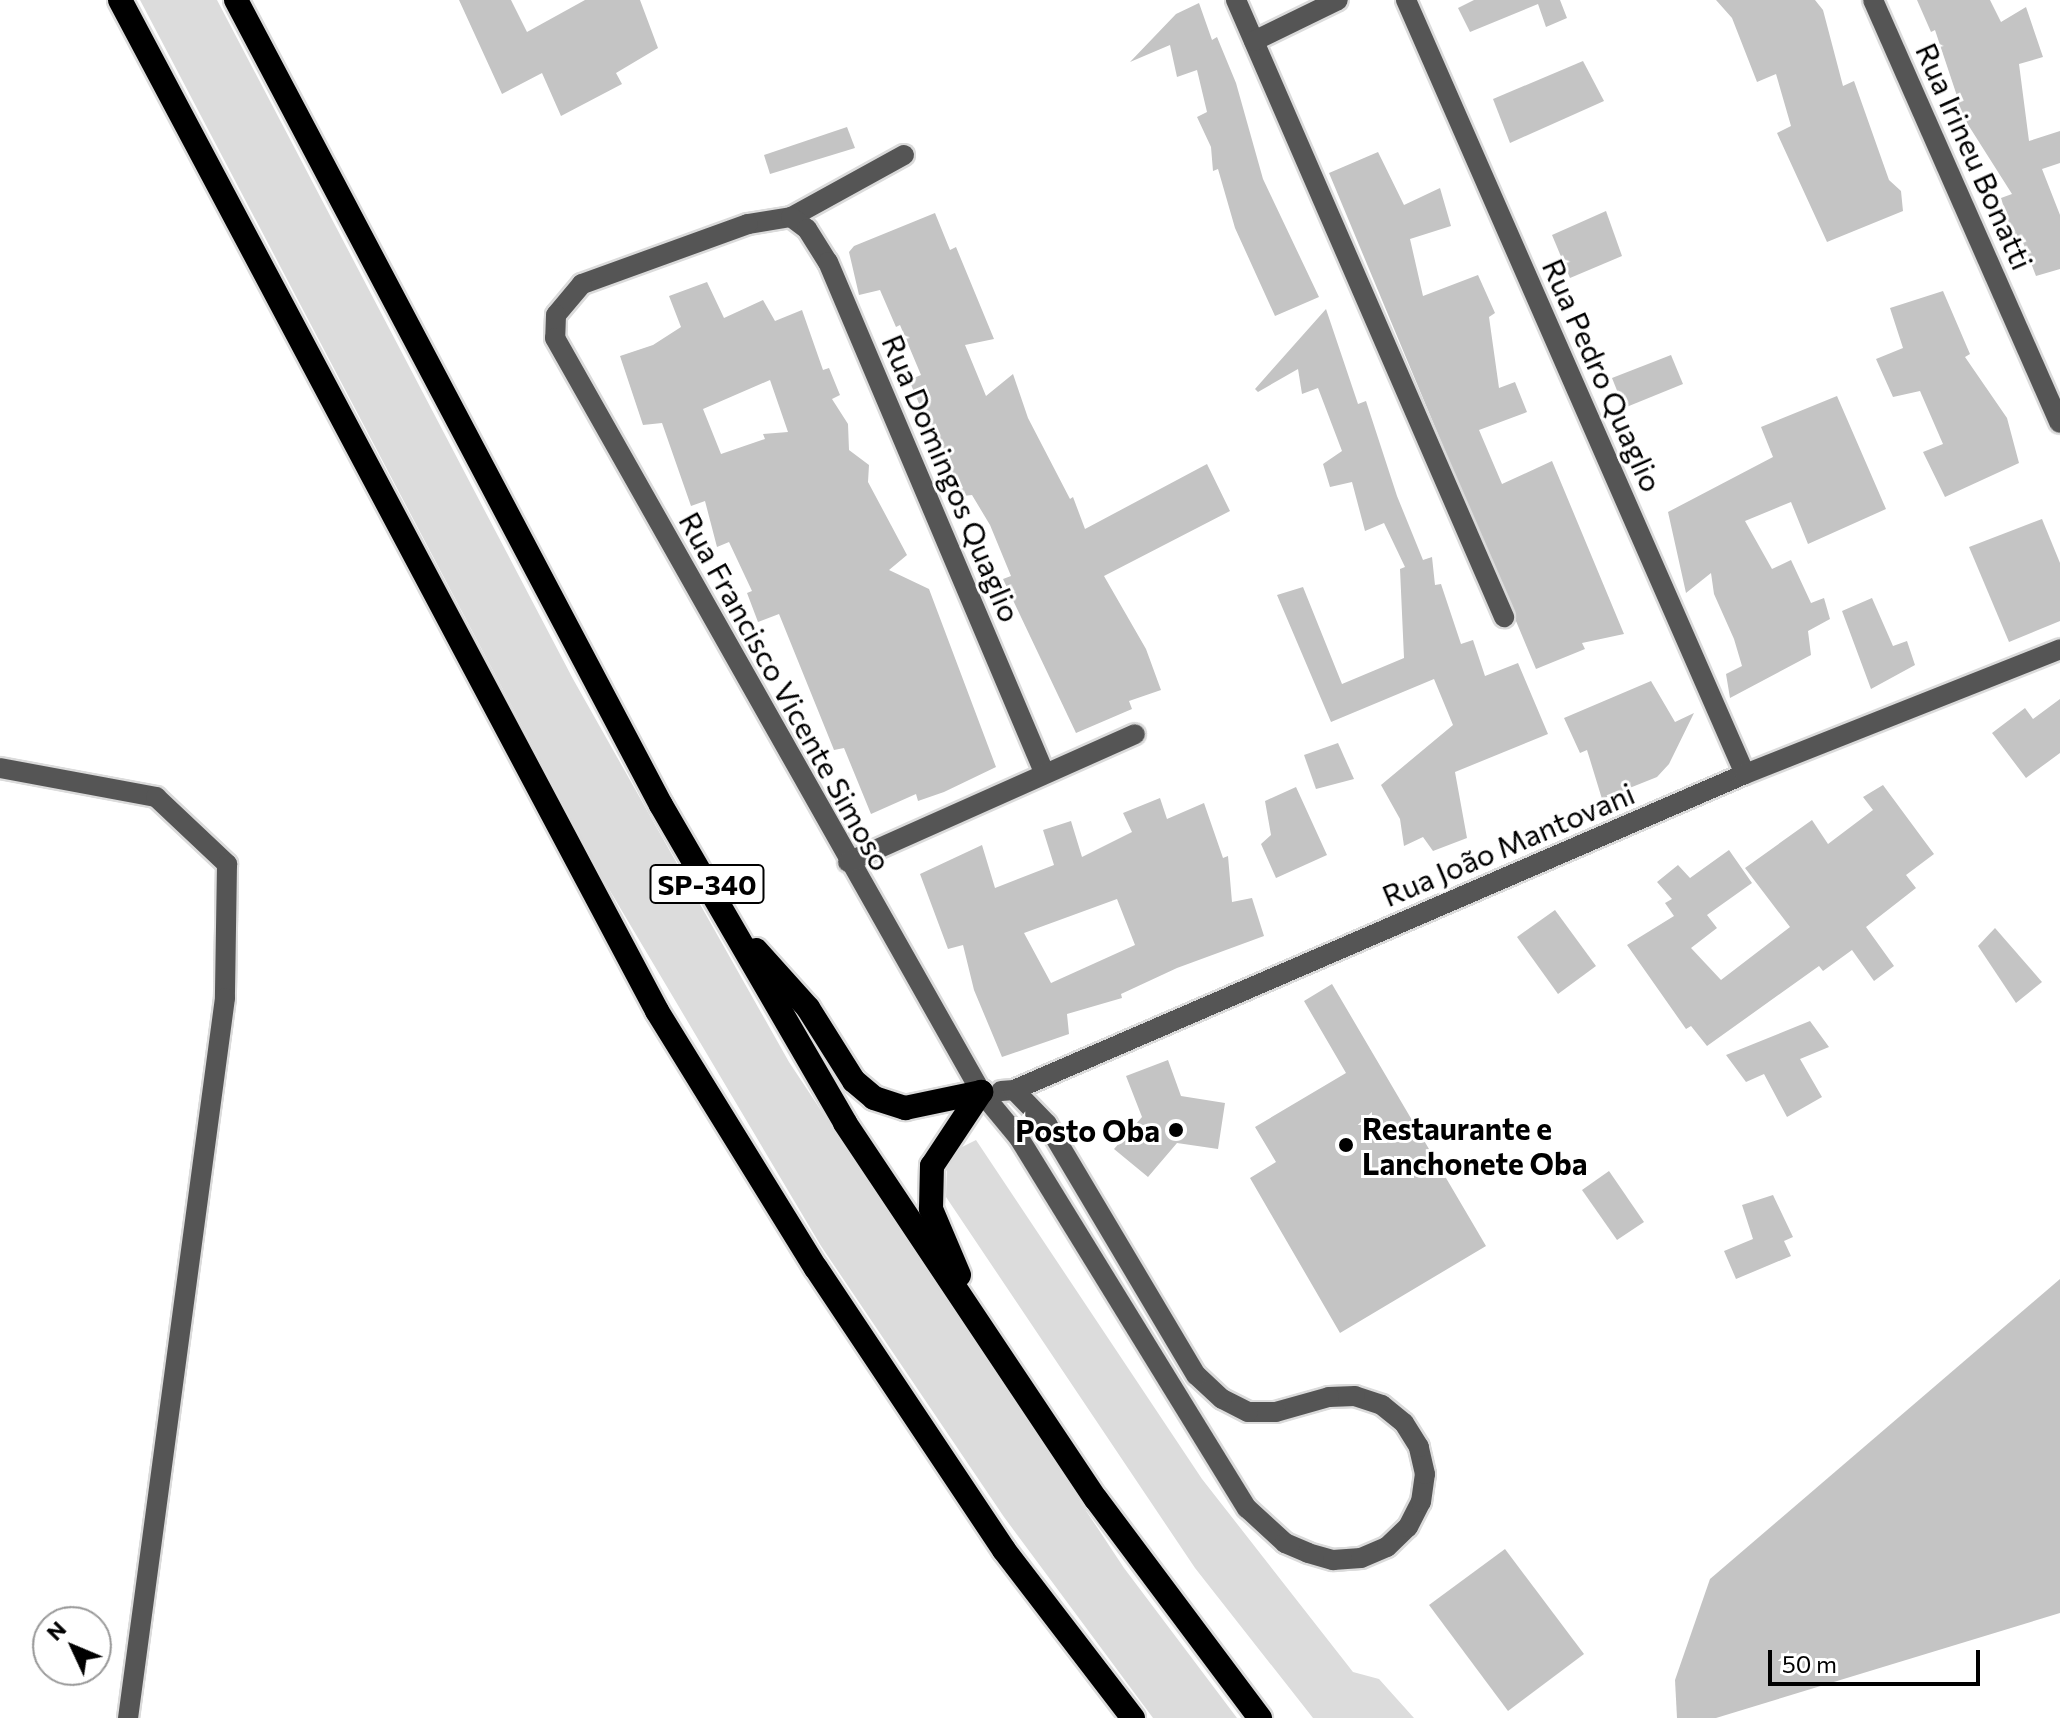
<!DOCTYPE html>
<html>
<head>
<meta charset="utf-8">
<style>
	body { margin:0 }
	#map { position:relative; width:2060px; height:1718px; overflow:hidden; background:#fff; font-family:Commissioner,sans-serif }
	div>[style] { position:absolute }
	[style*='--x'] { left:calc(var(--x)*1px); top:calc(var(--y)*1px); width:calc(var(--w)*1px); rotate:calc(var(--a)*1deg) }
	.green>* { inset:0; background:#dcdcdc }
	.building>* { inset:0; background:#c4c4c4 }
	.roads { filter:drop-shadow(2px 0 #dbdbdb) drop-shadow(-2px 0 #dbdbdb) drop-shadow(0 2px #dbdbdb) drop-shadow(0 -2px #dbdbdb) }
	.minor>* { height:20px; margin:-10px; padding:0 10px; transform-origin:10px; border-radius:10px; background:#555 }
	.highway>* { height:24px; margin:-12px; padding:0 12px; transform-origin:12px; border-radius:12px; background:#000 }
	.dots>* { width:22px; height:22px; translate:-50% -50%; box-sizing:border-box; border:4px solid #fff; border-radius:50% }
	span { translate:-50% -50%; white-space:nowrap; text-align:center; line-height:1.15; -webkit-text-stroke:6px #fff; paint-order:stroke }
	.shield-label span { padding:2px 6px; background:#fff; border:2px solid; border-radius:6px; -webkit-text-stroke-width:0 }
	.shield-label { font-size:28px; color:#000; font-weight:700 }
	.street-label { font-size:30px; color:#000 }
	.poi-label { font-size:30px; color:#000; font-weight:700 }
	.left { translate:0 -50%; text-align:left }
	.right { translate:-100% -50%; text-align:right }
	.north { position:absolute; left:32px; top:1606px; width:80px; height:80px; box-sizing:border-box; background:#fff; border:2px solid #999; border-radius:50%; rotate:314deg; font-size:22px; font-weight:700; line-height:32px; text-align:center; color:#000 }
	.north::after { content:''; display:block; margin:auto; width:28px; height:36px; background:#000; clip-path:polygon(50% 0,100% 100%,50% 72%,0 100%) }
	.scale { position:absolute; left:1768px; top:1650px; width:212px; height:36px; box-sizing:border-box; border:4px solid #000; border-top:0; padding-left:10px; font-size:24px; line-height:28px; white-space:nowrap; color:#000; -webkit-text-stroke:6px #fff; paint-order:stroke }
</style>
</head>
<body>
<div id="map">
	<div class="green">
		<i style="clip-path:polygon(140px 0,217px 0,573px 679px,789px 1062px,1124px 1568px,1237px 1718px,1153px 1718px,1004px 1517px,821px 1246px,600px 874px)"></i>
		<i style="clip-path:polygon(976px 1140px,1202px 1479px,1353px 1672px,1379px 1679px,1414px 1718px,1313px 1718px,1195px 1568px,946px 1197px,947px 1163px,958px 1149px)"></i>
	</div>
	<div class="building">
		<i style="clip-path:polygon(459px 0,511px 0,527px 32px,585px 0,640px 0,658px 48px,616px 73px,622px 84px,561px 116px,542px 73px,502px 94px)"></i>
		<i style="clip-path:polygon(1474px 0,1560px 0,1567px 18px,1546px 27px,1538px 4px,1470px 32px,1458px 8px)"></i>
		<i style="clip-path:polygon(1716px 0,1815px 0,1823px 10px,1843px 86px,1854px 81px,1889px 180px,1901px 191px,1903px 211px,1827px 242px,1777px 133px,1791px 126px,1776px 74px,1757px 82px,1732px 18px)"></i>
		<i style="clip-path:polygon(1917px 0,1990px 0,2001px 22px,2026px 7px,2043px 57px,2019px 64px,2029px 141px,2060px 131px,2060px 163px,2042px 169px,2060px 215px,2060px 269px,2036px 276px,2022px 240px,2015px 244px,2001px 198px,2012px 194px,1953px 101px,1958px 99px,1935px 30px,1931px 32px)"></i>
		<i style="clip-path:polygon(1199px 3px,1212px 40px,1217px 37px,1236px 83px,1263px 179px,1319px 297px,1275px 316px,1235px 228px,1218px 169px,1213px 171px,1211px 147px,1197px 117px,1207px 112px,1197px 70px,1177px 77px,1170px 45px,1130px 62px,1176px 14px)"></i>
		<i style="clip-path:polygon(1583px 61px,1604px 101px,1510px 143px,1493px 99px)"></i>
		<i style="clip-path:polygon(847px 127px,855px 148px,770px 174px,764px 155px)"></i>
		<i style="clip-path:polygon(1378px 152px,1404px 205px,1440px 188px,1451px 226px,1410px 239px,1423px 296px,1478px 275px,1495px 313px,1489px 317px,1499px 388px,1515px 382px,1527px 412px,1479px 430px,1502px 484px,1552px 461px,1624px 634px,1582px 643px,1585px 649px,1536px 669px,1329px 173px)"></i>
		<i style="clip-path:polygon(1606px 211px,1622px 256px,1570px 278px,1552px 235px)"></i>
		<i style="clip-path:polygon(935px 213px,950px 250px,956px 247px,994px 339px,965px 345px,986px 396px,1013px 374px,1028px 418px,1070px 499px,1073px 497px,1085px 529px,1207px 464px,1230px 511px,1104px 576px,1146px 649px,1161px 690px,1129px 701px,1132px 709px,1076px 733px,1003px 579px,1011px 576px,990px 525px,972px 495px,963px 496px,921px 408px,909px 380px,921px 375px,900px 325px,896px 327px,880px 290px,859px 295px,849px 252px,854px 246px)"></i>
		<i style="clip-path:polygon(evenodd,707px 282px,724px 318px,763px 300px,775px 321px,802px 310px,823px 370px,829px 368px,840px 395px,832px 399px,848px 424px,849px 450px,869px 465px,868px 482px,907px 555px,889px 570px,929px 589px,996px 767px,944px 792px,918px 801px,916px 794px,871px 814px,844px 748px,834px 750px,779px 614px,758px 622px,747px 593px,752px 591px,729px 542px,717px 547px,705px 501px,691px 506px,662px 423px,643px 425px,620px 356px,653px 345px,681px 327px,669px 296px,707px 282px,770px 380px,788px 432px,763px 434px,765px 439px,721px 454px,703px 409px,770px 380px)"></i>
		<i style="clip-path:polygon(1943px 291px,1970px 354px,1965px 357px,2007px 418px,2019px 463px,1945px 497px,1923px 452px,1943px 444px,1920px 391px,1893px 397px,1876px 359px,1903px 348px,1890px 308px)"></i>
		<i style="clip-path:polygon(1326px 309px,1358px 404px,1366px 401px,1397px 496px,1423px 560px,1432px 557px,1435px 585px,1441px 584px,1461px 644px,1473px 640px,1485px 676px,1518px 663px,1548px 734px,1455px 772px,1467px 838px,1433px 851px,1423px 837px,1404px 846px,1400px 819px,1381px 785px,1453px 725px,1434px 679px,1331px 722px,1277px 595px,1303px 587px,1342px 684px,1404px 658px,1400px 569px,1405px 567px,1384px 523px,1365px 531px,1352px 482px,1330px 487px,1323px 464px,1342px 451px,1318px 388px,1302px 394px,1298px 369px,1258px 392px,1255px 389px)"></i>
		<i style="clip-path:polygon(1671px 355px,1683px 384px,1624px 408px,1612px 378px)"></i>
		<i style="clip-path:polygon(1837px 396px,1886px 509px,1808px 544px,1791px 502px,1745px 521px,1772px 569px,1791px 560px,1811px 603px,1824px 598px,1830px 619px,1808px 631px,1811px 655px,1730px 698px,1726px 674px,1742px 666px,1734px 639px,1714px 594px,1711px 573px,1686px 593px,1668px 512px,1773px 457px,1761px 427px)"></i>
		<i style="clip-path:polygon(2042px 519px,2060px 563px,2060px 621px,2009px 642px,1969px 547px)"></i>
		<i style="clip-path:polygon(1872px 598px,1893px 646px,1907px 641px,1915px 665px,1871px 689px,1842px 611px)"></i>
		<i style="clip-path:polygon(1651px 681px,1675px 722px,1694px 713px,1669px 764px,1657px 777px,1602px 799px,1587px 750px,1580px 753px,1564px 718px)"></i>
		<i style="clip-path:polygon(2060px 699px,2060px 753px,2026px 778px,1992px 733px,2025px 708px,2033px 719px)"></i>
		<i style="clip-path:polygon(1338px 743px,1354px 779px,1316px 789px,1304px 755px)"></i>
		<i style="clip-path:polygon(1883px 785px,1934px 854px,1906px 875px,1916px 888px,1866px 927px,1894px 966px,1874px 981px,1852px 950px,1823px 971px,1819px 966px,1707px 1046px,1691px 1026px,1686px 1029px,1627px 945px,1674px 916px,1665px 903px,1672px 899px,1657px 882px,1678px 865px,1690px 878px,1729px 850px,1752px 883px,1707px 915px,1717px 928px,1691px 948px,1721px 980px,1790px 927px,1745px 868px,1812px 820px,1828px 844px,1873px 810px,1863px 797px)"></i>
		<i style="clip-path:polygon(1296px 787px,1327px 855px,1276px 878px,1261px 844px,1271px 835px,1265px 801px)"></i>
		<i style="clip-path:polygon(evenodd,1160px 798px,1167px 819px,1204px 803px,1223px 858px,1228px 856px,1232px 902px,1252px 898px,1264px 936px,1177px 968px,1121px 994px,1122px 998px,1067px 1014px,1069px 1034px,1002px 1057px,974px 990px,963px 945px,948px 949px,920px 874px,982px 845px,995px 888px,1054px 865px,1043px 830px,1071px 821px,1082px 857px,1132px 832px,1123px 813px,1160px 798px,1117px 899px,1135px 945px,1051px 983px,1024px 933px,1117px 899px)"></i>
		<i style="clip-path:polygon(1555px 910px,1596px 966px,1558px 994px,1517px 937px)"></i>
		<i style="clip-path:polygon(1995px 928px,2042px 982px,2016px 1003px,1978px 946px)"></i>
		<i style="clip-path:polygon(1332px 984px,1486px 1246px,1340px 1333px,1250px 1178px,1276px 1162px,1255px 1127px,1346px 1073px,1304px 1001px)"></i>
		<i style="clip-path:polygon(1810px 1021px,1829px 1047px,1800px 1059px,1822px 1097px,1787px 1117px,1764px 1074px,1746px 1082px,1726px 1055px)"></i>
		<i style="clip-path:polygon(1168px 1060px,1181px 1096px,1225px 1103px,1218px 1149px,1177px 1143px,1148px 1177px,1114px 1149px,1142px 1117px,1126px 1076px)"></i>
		<i style="clip-path:polygon(1609px 1171px,1644px 1222px,1617px 1240px,1582px 1190px)"></i>
		<i style="clip-path:polygon(1773px 1195px,1793px 1237px,1784px 1241px,1791px 1256px,1736px 1279px,1724px 1251px,1753px 1239px,1742px 1205px)"></i>
		<i style="clip-path:polygon(2060px 1279px,2060px 1613px,1716px 1718px,1677px 1718px,1675px 1680px,1710px 1579px)"></i>
		<i style="clip-path:polygon(1505px 1549px,1584px 1654px,1508px 1711px,1429px 1605px)"></i>
	</div>
	<div class="roads">
		<div class="minor">
			<i style="--x:1236;--y:0;--w:673;--a:66.52"></i>
			<i style="--x:1406;--y:0;--w:845;--a:66.35"></i>
			<i style="--x:1873;--y:0;--w:462;--a:66.2"></i>
			<i style="--x:1254;--y:41;--w:93;--a:-26"></i>
			<i style="--x:904;--y:155;--w:129;--a:151.2"></i>
			<i style="--x:791;--y:217;--w:44;--a:170.8"></i>
			<i style="--x:748;--y:224;--w:177;--a:160.1"></i>
			<i style="--x:582;--y:284;--w:40;--a:130"></i>
			<i style="--x:556;--y:315;--w:23;--a:92"></i>
			<i style="--x:555;--y:338;--w:866;--a:60.53"></i>
			<i style="--x:981;--y:1092;--w:60;--a:50.4"></i>
			<i style="--x:1019;--y:1138;--w:435;--a:58.4"></i>
			<i style="--x:1247;--y:1508;--w:52;--a:42.6"></i>
			<i style="--x:1285;--y:1543;--w:25;--a:23"></i>
			<i style="--x:1308;--y:1553;--w:26;--a:16"></i>
			<i style="--x:1333;--y:1560;--w:28;--a:-4"></i>
			<i style="--x:1361;--y:1558;--w:28;--a:-23"></i>
			<i style="--x:1387;--y:1547;--w:29;--a:-44"></i>
			<i style="--x:1408;--y:1527;--w:28;--a:-63"></i>
			<i style="--x:1421;--y:1502;--w:28;--a:-82"></i>
			<i style="--x:1425;--y:1474;--w:28;--a:-103"></i>
			<i style="--x:1419;--y:1447;--w:28;--a:-122"></i>
			<i style="--x:1404;--y:1423;--w:28;--a:-141"></i>
			<i style="--x:1382;--y:1405;--w:28;--a:-162"></i>
			<i style="--x:1355;--y:1396;--w:26;--a:178"></i>
			<i style="--x:1329;--y:1397;--w:55;--a:164.2"></i>
			<i style="--x:1276;--y:1412;--w:28;--a:180"></i>
			<i style="--x:1248;--y:1412;--w:29;--a:-153"></i>
			<i style="--x:1222;--y:1399;--w:35;--a:-137"></i>
			<i style="--x:1196;--y:1375;--w:292;--a:-120.7"></i>
			<i style="--x:1047;--y:1124;--w:47;--a:-134.1"></i>
			<i style="--x:791;--y:217;--w:20;--a:37"></i>
			<i style="--x:807;--y:229;--w:39;--a:58"></i>
			<i style="--x:828;--y:262;--w:554;--a:67.05"></i>
			<i style="--x:0;--y:768;--w:159;--a:10.5"></i>
			<i style="--x:156;--y:797;--w:98;--a:43.3"></i>
			<i style="--x:227;--y:864;--w:134;--a:90.9"></i>
			<i style="--x:225;--y:998;--w:727;--a:97.67"></i>
			<i style="--x:848;--y:862;--w:314;--a:-24"></i>
			<i style="--x:1001;--y:1091;--w:13;--a:-4"></i>
			<i style="--x:1014;--y:1090;--w:796;--a:-23.38"></i>
			<i style="--x:1745;--y:774;--w:339;--a:-21.6"></i>
		</div>
		<div class="highway">
			<i style="--x:120;--y:0;--w:1145;--a:62.02"></i>
			<i style="--x:657;--y:1011;--w:302;--a:58.3"></i>
			<i style="--x:816;--y:1268;--w:339;--a:56.3"></i>
			<i style="--x:1004;--y:1550;--w:212;--a:52.5"></i>
			<i style="--x:236;--y:0;--w:910;--a:62.17"></i>
			<i style="--x:661;--y:805;--w:367;--a:59.9"></i>
			<i style="--x:845;--y:1123;--w:452;--a:56.3"></i>
			<i style="--x:1096;--y:1499;--w:274;--a:53.2"></i>
			<i style="--x:756;--y:950;--w:78;--a:48.1"></i>
			<i style="--x:808;--y:1008;--w:86;--a:57.8"></i>
			<i style="--x:854;--y:1081;--w:26;--a:40"></i>
			<i style="--x:874;--y:1098;--w:33;--a:18"></i>
			<i style="--x:905;--y:1108;--w:78;--a:-11.9"></i>
			<i style="--x:959;--y:1275;--w:72;--a:-113"></i>
			<i style="--x:931;--y:1209;--w:43;--a:-88.7"></i>
			<i style="--x:932;--y:1166;--w:89;--a:-56.5"></i>
		</div>
	</div>
	<div class="dots">
		<i style="left:1176px;top:1130px;background:#000"></i>
		<i style="left:1346px;top:1145px;background:#000"></i>
	</div>
	<div class="shield-label">
		<span style="left:707px;top:884px">SP-340</span>
	</div>
	<div class="street-label">
		<span style="left:1975px;top:156px;rotate:66deg">Rua Irineu Bonatti</span>
		<span style="left:1603px;top:375px;rotate:66deg">Rua Pedro Quaglio</span>
		<span style="left:952px;top:478px;rotate:67deg">Rua Domingos Quaglio</span>
		<span style="left:786px;top:691px;rotate:61deg">Rua Francisco Vicente Simoso</span>
		<span style="left:1508px;top:844px;rotate:-23deg">Rua João Mantovani</span>
	</div>
	<div class="poi-label">
		<span class="left" style="left:1362px;top:1145px">Restaurante e<br>Lanchonete Oba</span>
		<span class="right" style="left:1160px;top:1130px">Posto Oba</span>
	</div>
	<div class="north">N</div>
	<div class="scale">50 m</div>
</div>
</body>
</html>
